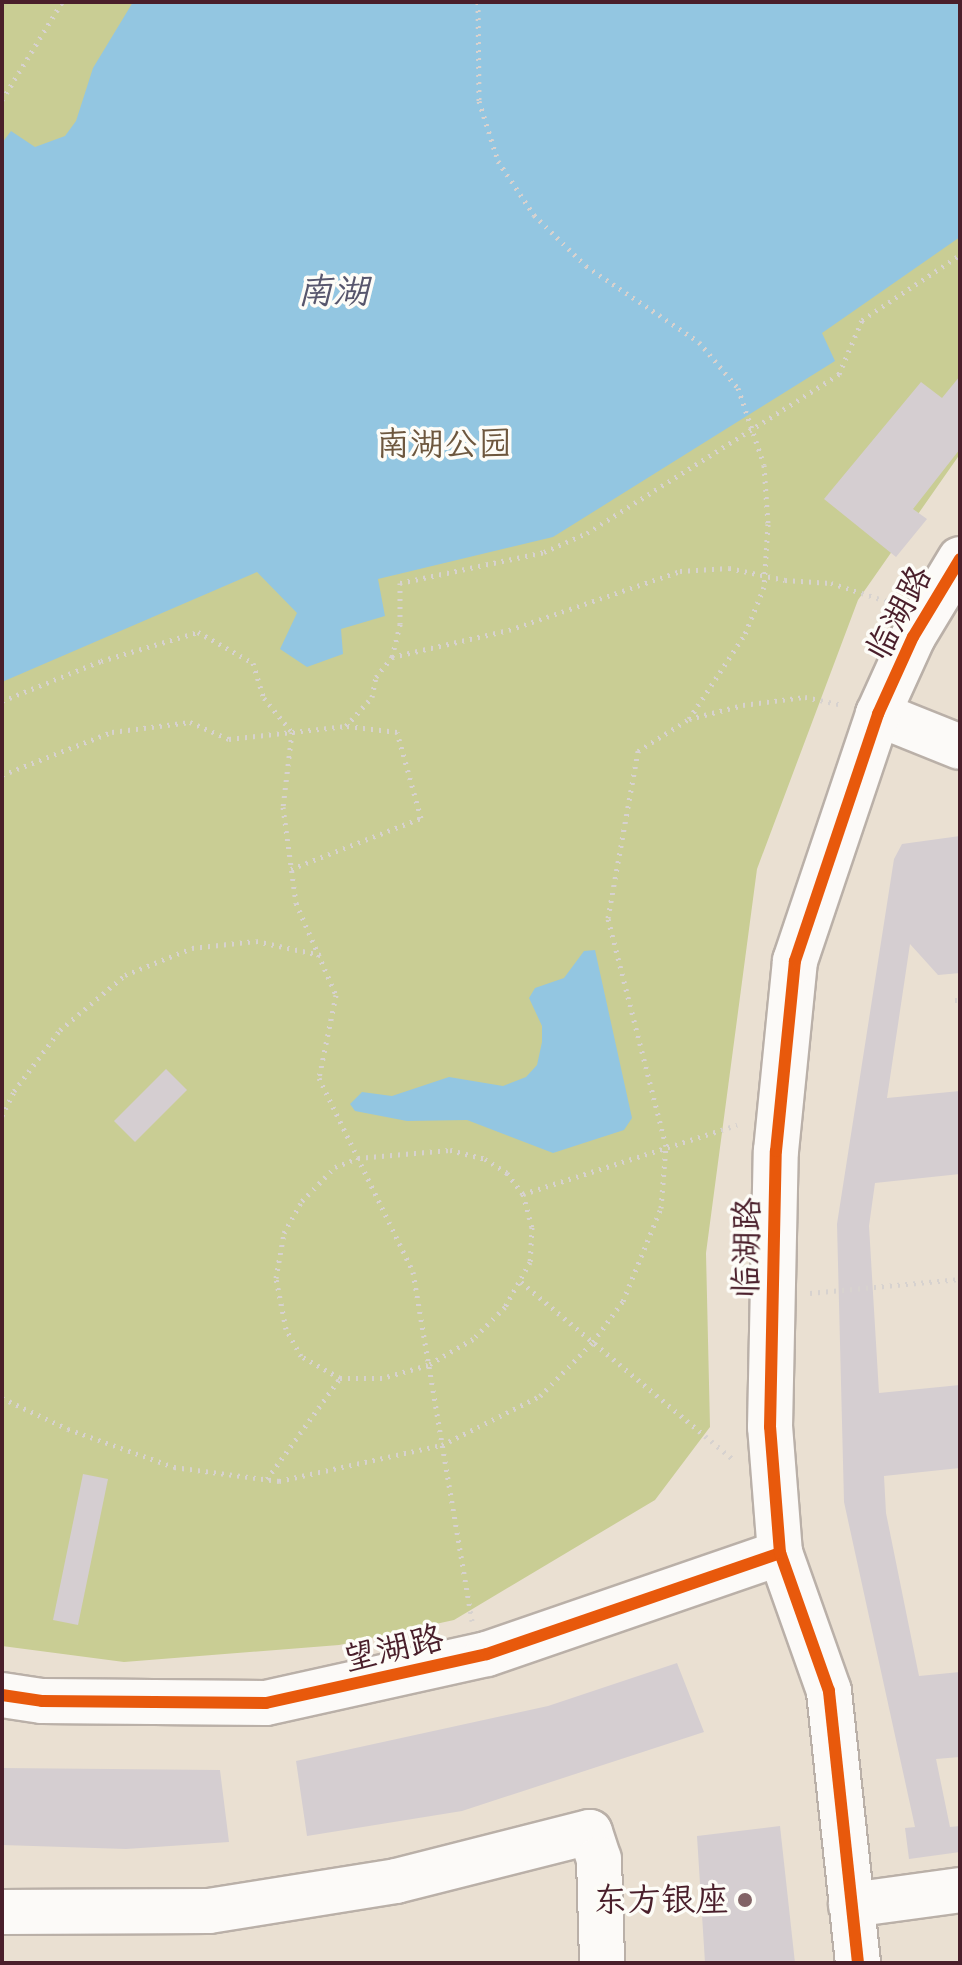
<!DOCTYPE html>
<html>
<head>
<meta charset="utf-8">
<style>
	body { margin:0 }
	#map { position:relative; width:962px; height:1965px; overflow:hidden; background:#eae0d2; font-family:Caveat,"LXGW WenKai TC",sans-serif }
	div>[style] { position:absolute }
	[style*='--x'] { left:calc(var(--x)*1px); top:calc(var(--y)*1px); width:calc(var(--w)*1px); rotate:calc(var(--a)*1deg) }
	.green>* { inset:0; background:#c9cd94 }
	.water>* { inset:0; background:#93c6e1 }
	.building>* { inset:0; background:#d5ced1 }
	.path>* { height:5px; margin-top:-2.5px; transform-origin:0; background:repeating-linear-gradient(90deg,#d7d2cf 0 2px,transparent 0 8px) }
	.roads { filter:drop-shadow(2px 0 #bab0a8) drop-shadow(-2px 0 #bab0a8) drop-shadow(0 2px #bab0a8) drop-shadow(0 -2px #bab0a8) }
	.minor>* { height:44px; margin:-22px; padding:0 22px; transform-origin:22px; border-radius:22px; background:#fcfaf8 }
	.path-bridge>* { height:5px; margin-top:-2.5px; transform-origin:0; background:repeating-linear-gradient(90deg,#d7d2cf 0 2px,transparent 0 8px) }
	.cycleway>* { height:12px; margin:-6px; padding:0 6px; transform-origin:6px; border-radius:6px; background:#e8590c }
	.dots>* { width:22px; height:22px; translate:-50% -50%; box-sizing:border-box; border:4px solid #fdfcf7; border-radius:50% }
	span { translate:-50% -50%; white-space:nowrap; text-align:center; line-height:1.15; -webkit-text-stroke:7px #fdfcf7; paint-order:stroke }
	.park-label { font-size:34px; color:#6d573e }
	.street-label { font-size:34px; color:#4a1f2b }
	.poi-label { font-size:34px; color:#4a1f2b }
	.right { translate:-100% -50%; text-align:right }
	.water-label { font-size:36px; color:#57566d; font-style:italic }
	.frame { position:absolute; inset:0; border:4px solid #4a1f2b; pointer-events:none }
</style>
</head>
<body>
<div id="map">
	<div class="green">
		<i style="clip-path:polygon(2px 2px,960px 2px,960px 454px,858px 600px,757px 869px,706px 1253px,710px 1427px,655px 1500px,454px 1620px,339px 1645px,124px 1662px,2px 1646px)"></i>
	</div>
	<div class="water">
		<i style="clip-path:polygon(133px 2px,960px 2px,960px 237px,822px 333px,835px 361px,553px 537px,378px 579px,385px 616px,341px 629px,343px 654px,307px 667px,280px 649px,297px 613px,257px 572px,2px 682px,2px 143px,11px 131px,35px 147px,65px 136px,76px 121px,93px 68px)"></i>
		<i style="clip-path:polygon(595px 950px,632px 1118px,624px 1130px,553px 1153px,467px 1120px,407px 1121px,355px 1111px,350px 1104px,362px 1092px,392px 1096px,449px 1077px,503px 1086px,526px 1077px,537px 1065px,542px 1042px,542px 1026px,529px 998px,535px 988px,564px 978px,584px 951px)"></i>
	</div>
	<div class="building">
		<i style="clip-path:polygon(960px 376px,960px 449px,913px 509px,927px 519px,896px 557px,824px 499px,921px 382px,942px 398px)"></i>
		<i style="clip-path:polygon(960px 836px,960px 973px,938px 975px,910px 944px,887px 1098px,960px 1091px,960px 1174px,875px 1183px,869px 1226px,879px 1393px,960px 1385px,960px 1468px,884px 1476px,886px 1513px,919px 1676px,960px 1672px,960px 1757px,936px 1759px,950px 1827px,960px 1826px,960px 1852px,909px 1859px,905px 1828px,915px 1827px,844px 1502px,837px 1224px,894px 859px,902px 844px)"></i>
		<i style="clip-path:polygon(166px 1069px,187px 1090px,135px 1142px,114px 1121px)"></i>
		<i style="clip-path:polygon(83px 1474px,108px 1479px,78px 1625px,53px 1620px)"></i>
		<i style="clip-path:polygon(677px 1663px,704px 1732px,462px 1811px,307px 1836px,296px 1761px,548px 1706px)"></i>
		<i style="clip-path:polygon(2px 1768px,220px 1770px,229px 1842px,126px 1849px,2px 1845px)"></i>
		<i style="clip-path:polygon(780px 1826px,795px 1963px,705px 1963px,697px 1836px)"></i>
	</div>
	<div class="path">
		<i style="--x:2;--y:100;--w:115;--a:-58.5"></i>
		<i style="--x:392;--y:657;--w:120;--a:-13"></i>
		<i style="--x:509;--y:630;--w:181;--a:-19"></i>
		<i style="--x:680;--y:571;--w:49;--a:-3.5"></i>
		<i style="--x:729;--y:568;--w:57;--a:12.1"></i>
		<i style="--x:785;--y:580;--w:46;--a:3.7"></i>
		<i style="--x:831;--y:583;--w:64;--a:18.2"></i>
		<i style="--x:2;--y:701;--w:107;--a:-22"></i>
		<i style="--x:101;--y:661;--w:101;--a:-16.6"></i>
		<i style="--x:198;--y:632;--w:63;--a:29.4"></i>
		<i style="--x:253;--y:663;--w:37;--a:73"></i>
		<i style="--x:264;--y:698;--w:43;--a:50.7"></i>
		<i style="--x:689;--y:719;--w:102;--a:-56.6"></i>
		<i style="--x:292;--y:732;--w:76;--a:96.8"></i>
		<i style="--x:283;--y:807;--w:97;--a:82.3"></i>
		<i style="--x:296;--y:903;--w:100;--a:66.5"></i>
		<i style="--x:336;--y:995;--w:85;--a:101.6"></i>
		<i style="--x:319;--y:1078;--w:216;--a:64.1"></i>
		<i style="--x:413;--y:1272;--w:354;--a:80.4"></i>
		<i style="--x:2;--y:775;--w:118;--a:-21.4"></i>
		<i style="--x:112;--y:732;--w:79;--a:-7.3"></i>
		<i style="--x:190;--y:722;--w:43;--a:23.6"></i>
		<i style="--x:229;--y:739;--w:118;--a:-6.3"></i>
		<i style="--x:346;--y:726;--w:39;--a:-48"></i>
		<i style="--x:372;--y:697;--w:20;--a:-79"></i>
		<i style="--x:376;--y:677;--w:26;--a:-51"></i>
		<i style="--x:392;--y:657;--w:34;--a:-76"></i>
		<i style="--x:400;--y:624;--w:41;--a:-90"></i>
		<i style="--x:400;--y:583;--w:147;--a:-12.1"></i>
		<i style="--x:544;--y:552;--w:47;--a:-23.8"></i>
		<i style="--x:587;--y:533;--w:298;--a:-32.2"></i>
		<i style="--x:839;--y:374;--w:59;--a:-66.9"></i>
		<i style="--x:862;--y:320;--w:118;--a:-33.6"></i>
		<i style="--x:291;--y:869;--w:140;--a:-21.4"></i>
		<i style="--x:421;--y:818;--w:89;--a:-105.6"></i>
		<i style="--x:397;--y:732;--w:50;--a:-173.2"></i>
		<i style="--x:955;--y:1000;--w:5;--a:0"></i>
		<i style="--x:2;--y:1116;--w:28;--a:-64"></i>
		<i style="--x:14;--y:1091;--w:76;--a:-53"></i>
		<i style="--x:60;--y:1030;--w:85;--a:-40.2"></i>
		<i style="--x:125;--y:975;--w:72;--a:-21.9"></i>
		<i style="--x:192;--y:948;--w:64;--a:-6.2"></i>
		<i style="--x:256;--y:941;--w:66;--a:12.3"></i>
		<i style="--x:450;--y:1150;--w:36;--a:14"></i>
		<i style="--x:485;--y:1159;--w:26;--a:32"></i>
		<i style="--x:507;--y:1173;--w:26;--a:53"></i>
		<i style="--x:523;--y:1194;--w:34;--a:75"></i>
		<i style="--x:532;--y:1227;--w:35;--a:93"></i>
		<i style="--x:530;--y:1262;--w:51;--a:119.1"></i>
		<i style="--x:505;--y:1307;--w:45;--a:135"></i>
		<i style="--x:473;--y:1339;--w:52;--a:150"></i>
		<i style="--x:428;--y:1365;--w:48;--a:164.2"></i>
		<i style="--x:382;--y:1378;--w:42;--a:180"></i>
		<i style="--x:340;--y:1378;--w:45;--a:-150.6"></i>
		<i style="--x:301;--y:1356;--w:31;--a:-119"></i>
		<i style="--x:286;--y:1329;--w:52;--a:-101.1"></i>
		<i style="--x:276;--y:1278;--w:46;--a:-79.9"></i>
		<i style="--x:284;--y:1233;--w:37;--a:-61"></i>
		<i style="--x:302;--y:1201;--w:47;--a:-45.9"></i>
		<i style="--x:335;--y:1167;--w:25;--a:-21"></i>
		<i style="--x:358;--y:1158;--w:92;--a:-5"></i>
		<i style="--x:523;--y:1194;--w:225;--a:-17.9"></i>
		<i style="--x:521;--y:1282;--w:279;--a:39.9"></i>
		<i style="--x:810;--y:1293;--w:151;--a:-5.3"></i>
		<i style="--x:2;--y:1398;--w:73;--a:25.2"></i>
		<i style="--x:68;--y:1429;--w:113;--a:19.7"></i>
		<i style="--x:174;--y:1467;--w:106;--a:7.6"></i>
		<i style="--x:279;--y:1481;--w:167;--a:-12.5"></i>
		<i style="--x:442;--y:1445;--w:110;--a:-26.6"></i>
		<i style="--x:540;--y:1396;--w:76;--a:-45.5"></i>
		<i style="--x:593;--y:1342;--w:51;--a:-53.8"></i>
		<i style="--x:623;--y:1301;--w:100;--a:-67.8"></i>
		<i style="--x:661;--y:1208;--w:62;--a:-85.4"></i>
		<i style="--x:666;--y:1146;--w:235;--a:-104.3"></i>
		<i style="--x:608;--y:918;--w:170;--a:-79.8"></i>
		<i style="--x:638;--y:751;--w:60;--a:-32.1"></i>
		<i style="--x:689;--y:719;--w:56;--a:-14.5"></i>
		<i style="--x:743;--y:705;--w:63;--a:-7.4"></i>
		<i style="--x:805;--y:697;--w:38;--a:12"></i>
		<i style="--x:267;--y:1479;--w:125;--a:-54.1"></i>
	</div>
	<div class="roads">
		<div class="minor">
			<i style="--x:878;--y:714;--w:88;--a:21.9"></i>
			<i style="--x:2;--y:1695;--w:40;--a:8.5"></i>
			<i style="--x:42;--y:1701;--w:224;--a:0.5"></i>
			<i style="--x:266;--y:1703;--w:226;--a:-12.5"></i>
			<i style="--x:487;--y:1654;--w:310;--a:-19"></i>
			<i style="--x:851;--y:1905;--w:110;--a:-7.8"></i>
			<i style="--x:2;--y:1912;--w:207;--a:-0.3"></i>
			<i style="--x:209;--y:1911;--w:189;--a:-9.1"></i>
			<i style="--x:396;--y:1881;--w:200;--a:-14.2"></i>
			<i style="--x:590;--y:1832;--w:28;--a:72"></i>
			<i style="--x:599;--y:1859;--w:104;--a:88.3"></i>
			<i style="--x:858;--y:1963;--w:274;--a:-96.1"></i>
			<i style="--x:829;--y:1691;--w:146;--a:-109.5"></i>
			<i style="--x:780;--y:1553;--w:126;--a:-94.5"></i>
			<i style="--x:770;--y:1427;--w:276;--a:-88.8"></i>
			<i style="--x:776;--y:1151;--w:191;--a:-84.3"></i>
			<i style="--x:795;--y:961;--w:261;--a:-71.4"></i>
			<i style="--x:878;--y:714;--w:85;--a:-65.6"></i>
			<i style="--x:913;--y:637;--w:91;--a:-58.9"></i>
		</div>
	</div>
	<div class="path-bridge">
		<i style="--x:478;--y:2;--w:99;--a:89.4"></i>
		<i style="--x:479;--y:101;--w:63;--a:72.4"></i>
		<i style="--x:498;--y:161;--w:65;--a:56.3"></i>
		<i style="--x:534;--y:215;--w:73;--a:44.4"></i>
		<i style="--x:586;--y:266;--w:136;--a:33.9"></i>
		<i style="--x:699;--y:342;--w:60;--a:49.7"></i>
		<i style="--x:738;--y:388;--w:81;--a:71.3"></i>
		<i style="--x:764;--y:465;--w:59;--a:86.1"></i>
		<i style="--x:768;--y:524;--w:63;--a:93.6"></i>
		<i style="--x:764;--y:587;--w:51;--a:112"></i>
	</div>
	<div class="cycleway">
		<i style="--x:2;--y:1695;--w:40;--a:8.5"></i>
		<i style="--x:42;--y:1701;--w:224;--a:0.5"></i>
		<i style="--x:266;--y:1703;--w:226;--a:-12.5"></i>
		<i style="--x:487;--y:1654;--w:310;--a:-19"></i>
		<i style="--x:858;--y:1963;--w:274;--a:-96.1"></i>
		<i style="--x:829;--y:1691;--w:146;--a:-109.5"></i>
		<i style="--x:780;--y:1553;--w:126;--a:-94.5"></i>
		<i style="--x:770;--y:1427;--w:276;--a:-88.8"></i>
		<i style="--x:776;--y:1151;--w:191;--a:-84.3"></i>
		<i style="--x:795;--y:961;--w:261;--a:-71.4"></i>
		<i style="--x:878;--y:714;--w:85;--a:-65.6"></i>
		<i style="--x:913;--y:637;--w:91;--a:-58.9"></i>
	</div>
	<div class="dots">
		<i style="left:745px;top:1900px;background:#826365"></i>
	</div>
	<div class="park-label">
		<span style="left:444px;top:444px">南湖公园</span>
	</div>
	<div class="street-label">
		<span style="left:898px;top:613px;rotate:-62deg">临湖路</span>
		<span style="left:746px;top:1248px;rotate:-89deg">临湖路</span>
		<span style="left:393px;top:1648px;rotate:-13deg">望湖路</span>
	</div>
	<div class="poi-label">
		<span class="right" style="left:729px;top:1900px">东方银座</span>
	</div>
	<div class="water-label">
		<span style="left:333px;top:292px">南湖</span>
	</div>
	<div class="frame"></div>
</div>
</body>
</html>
